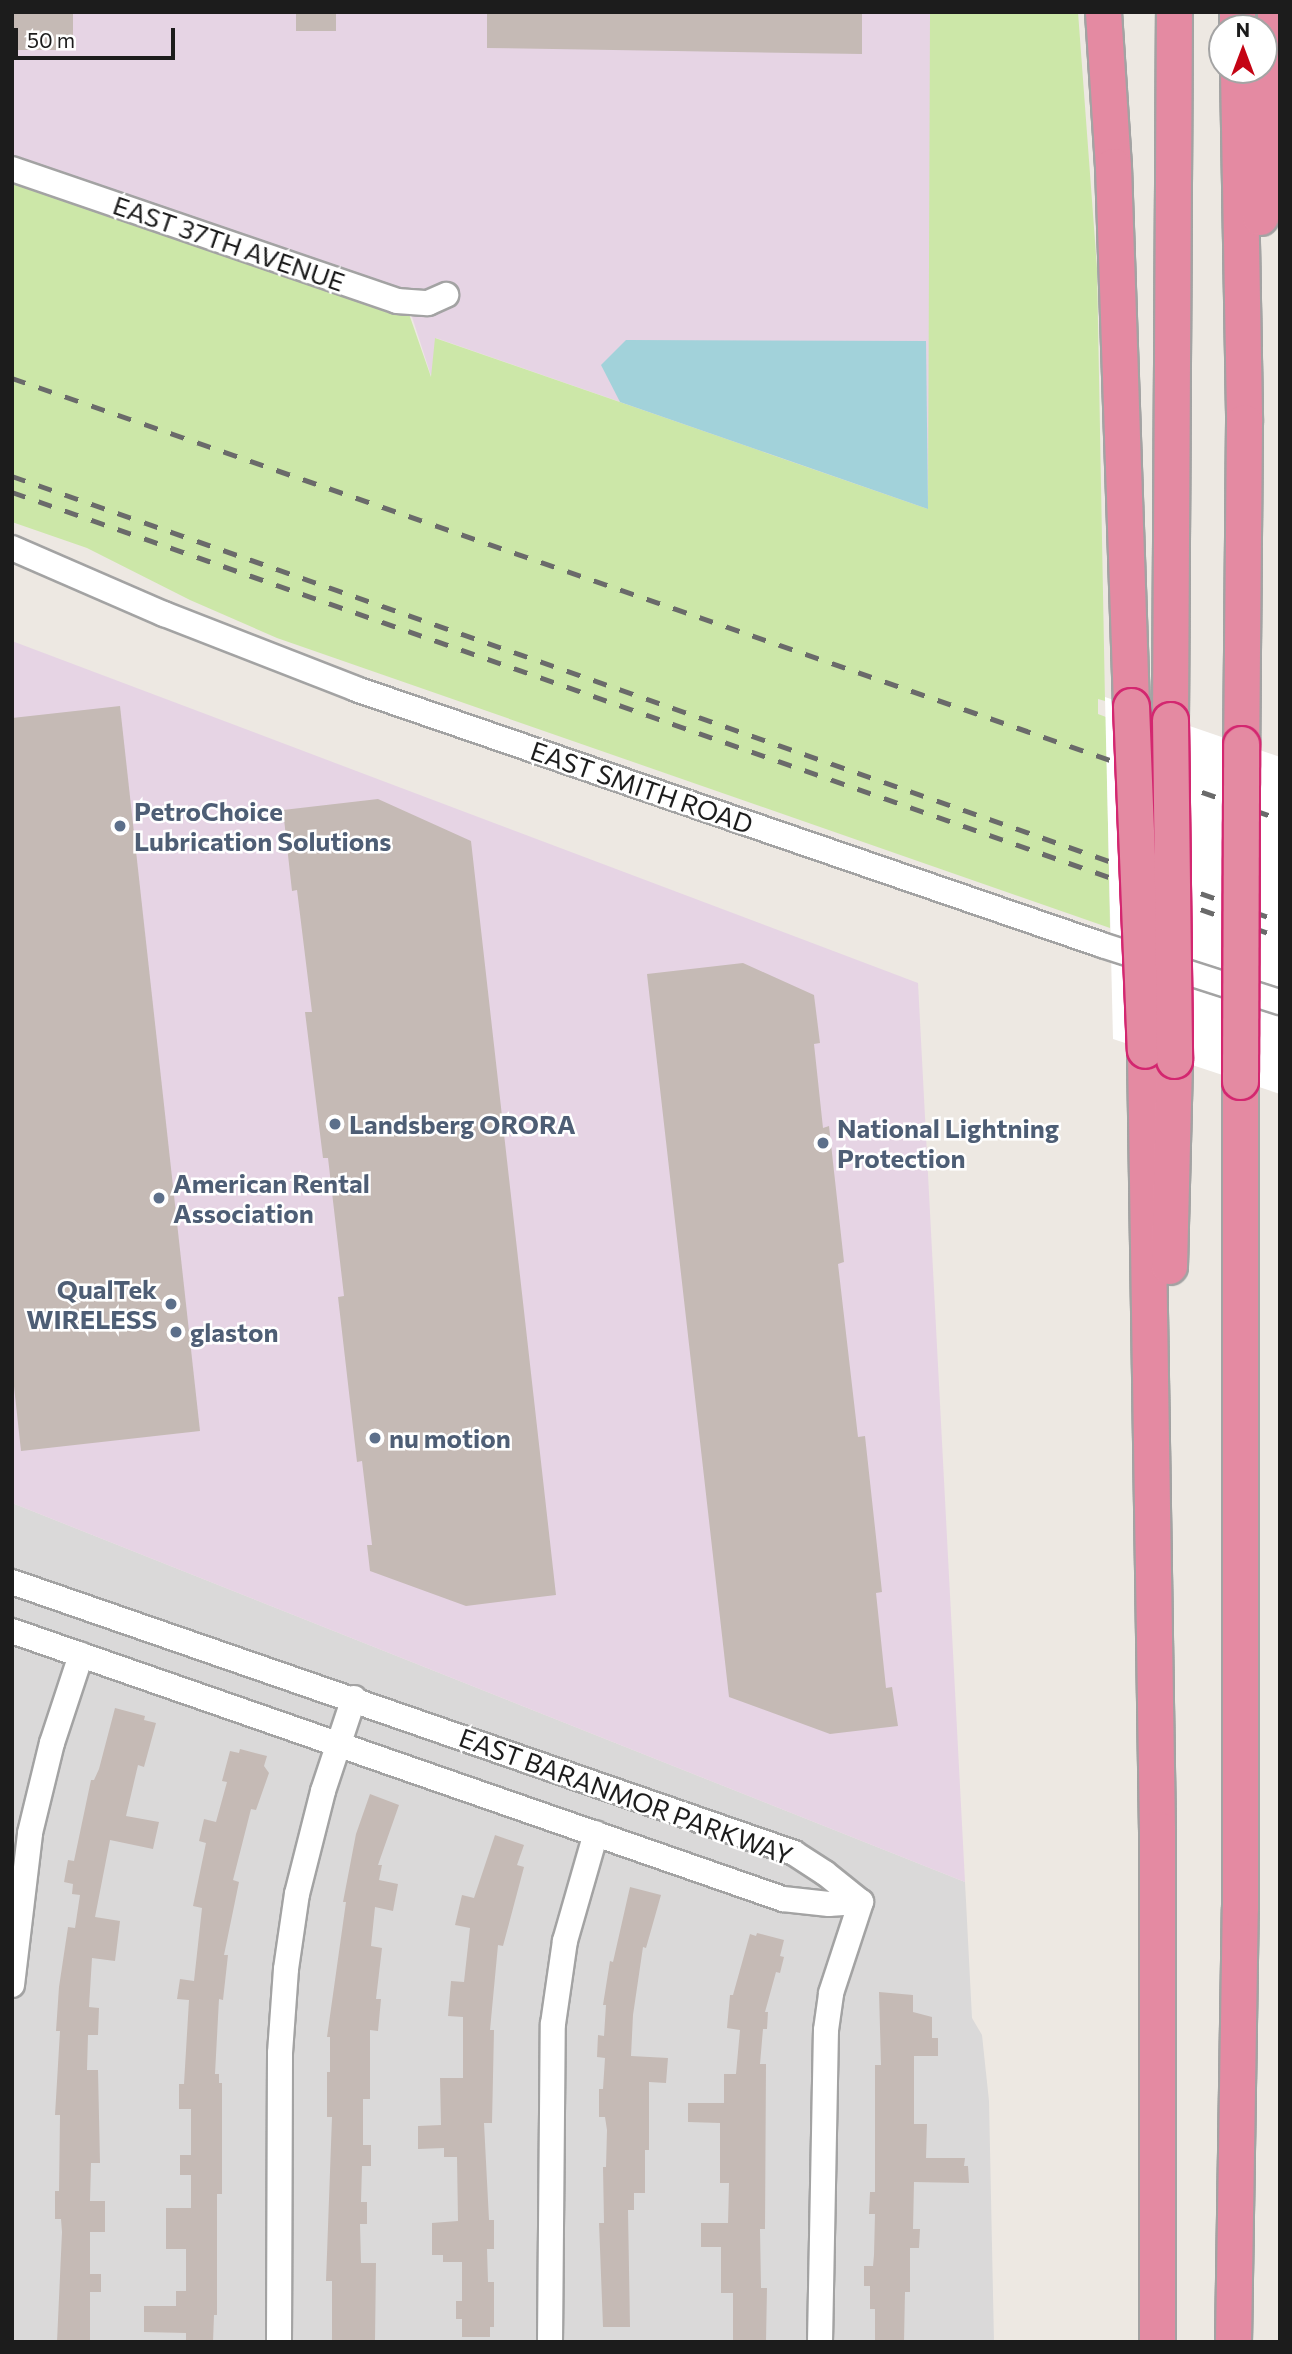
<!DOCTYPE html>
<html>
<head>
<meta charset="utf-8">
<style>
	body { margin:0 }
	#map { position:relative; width:1292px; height:2354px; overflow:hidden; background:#ede8e2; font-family:Commissioner,sans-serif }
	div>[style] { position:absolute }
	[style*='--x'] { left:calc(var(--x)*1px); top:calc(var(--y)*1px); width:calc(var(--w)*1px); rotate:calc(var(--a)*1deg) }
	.residential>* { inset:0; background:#dad9d9 }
	.industrial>* { inset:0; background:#e6d4e4 }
	.grass>* { inset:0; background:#cce7a8 }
	.water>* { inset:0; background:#a2d2da }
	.pier>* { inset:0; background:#fff }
	.building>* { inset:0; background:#c5bab5 }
	.roads { filter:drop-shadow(2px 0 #a3a3a3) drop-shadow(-2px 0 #a3a3a3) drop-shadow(0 2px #a3a3a3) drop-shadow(0 -2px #a3a3a3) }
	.minor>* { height:24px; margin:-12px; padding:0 12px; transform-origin:12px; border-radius:12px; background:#fff }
	.highway>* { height:35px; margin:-17.5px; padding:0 17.5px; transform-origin:17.5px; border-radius:17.5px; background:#e48aa2 }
	.rail>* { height:5px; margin-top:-2.5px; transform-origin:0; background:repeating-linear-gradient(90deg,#6a6a6a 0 14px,transparent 0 28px) }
	.bridges { filter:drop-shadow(2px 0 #d32770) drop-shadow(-2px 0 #d32770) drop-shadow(0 2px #d32770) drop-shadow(0 -2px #d32770) }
	.highway-bridge>* { height:35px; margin:-17.5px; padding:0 17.5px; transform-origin:17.5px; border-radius:17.5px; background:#e48aa2 }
	.dots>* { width:19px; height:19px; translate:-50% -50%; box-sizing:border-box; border:4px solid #fff; border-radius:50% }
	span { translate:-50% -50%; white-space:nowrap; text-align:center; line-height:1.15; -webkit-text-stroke:5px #fff; paint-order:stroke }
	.street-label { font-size:26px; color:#1c1c1c }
	.service-label { font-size:26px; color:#4e5e75; font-weight:700 }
	.left { translate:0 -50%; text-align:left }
	.right { translate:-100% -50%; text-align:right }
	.frame { position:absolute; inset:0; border:14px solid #1c1c1c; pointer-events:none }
	.north { position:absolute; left:1208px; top:14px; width:70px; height:70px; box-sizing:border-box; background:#fff; border:2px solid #a4a4a4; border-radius:50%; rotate:0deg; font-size:19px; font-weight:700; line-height:28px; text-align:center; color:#1c1c1c }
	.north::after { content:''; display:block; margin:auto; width:24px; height:32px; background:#c40414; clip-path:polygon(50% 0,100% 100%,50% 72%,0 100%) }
	.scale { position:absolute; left:14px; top:28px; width:161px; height:32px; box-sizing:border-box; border:4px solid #1c1c1c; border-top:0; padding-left:9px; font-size:21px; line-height:24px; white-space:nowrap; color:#1c1c1c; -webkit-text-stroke:5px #fff; paint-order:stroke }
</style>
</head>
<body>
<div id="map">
	<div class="residential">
		<i style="clip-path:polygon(12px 1503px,965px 1882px,972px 2018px,982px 2035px,989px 2101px,994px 2342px,12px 2342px)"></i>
	</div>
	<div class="industrial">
		<i style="clip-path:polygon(12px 12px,934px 12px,928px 509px,436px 338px,432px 379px,403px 289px,12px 155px)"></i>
		<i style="clip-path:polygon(12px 641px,918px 983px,965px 1882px,12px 1503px)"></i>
	</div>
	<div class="grass">
		<i style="clip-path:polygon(930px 12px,1078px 12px,1097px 268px,1105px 701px,1098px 699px,1098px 714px,1106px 717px,1110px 928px,277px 638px,190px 600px,87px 548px,12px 522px,12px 181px,409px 314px,431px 377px,435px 338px,928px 509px)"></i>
	</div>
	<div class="water">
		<i style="clip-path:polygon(626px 340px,926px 341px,928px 509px,620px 402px,601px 365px)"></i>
	</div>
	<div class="pier">
		<i style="clip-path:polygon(1105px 697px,1280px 757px,1280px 1094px,1113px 1039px)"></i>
	</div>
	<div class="building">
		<i style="clip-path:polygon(12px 12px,73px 12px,73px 50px,12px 50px)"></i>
		<i style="clip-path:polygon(296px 12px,336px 12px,336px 31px,296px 31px)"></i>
		<i style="clip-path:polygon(487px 12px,862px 12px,862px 54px,487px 48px)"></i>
		<i style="clip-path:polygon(120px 706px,200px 1431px,21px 1451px,12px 1368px,12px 718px)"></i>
		<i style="clip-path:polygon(378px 799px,471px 841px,556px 1595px,466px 1606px,370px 1571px,367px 1545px,372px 1545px,362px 1461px,357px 1462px,338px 1297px,344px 1296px,328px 1158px,323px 1158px,305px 1012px,312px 1012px,297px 890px,292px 891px,283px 810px)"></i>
		<i style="clip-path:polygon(743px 963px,814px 995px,820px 1043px,814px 1044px,823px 1128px,829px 1126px,844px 1262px,838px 1264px,858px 1437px,865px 1436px,882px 1592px,876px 1593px,886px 1688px,892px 1687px,898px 1726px,830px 1734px,729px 1697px,647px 974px)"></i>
		<i style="clip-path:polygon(115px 1708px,145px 1716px,144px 1720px,156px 1723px,144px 1767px,138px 1765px,126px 1816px,159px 1822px,153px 1849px,110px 1840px,95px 1917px,120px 1921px,115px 1961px,92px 1958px,89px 2007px,99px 2008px,98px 2035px,88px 2035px,87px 2070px,98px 2070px,100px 2163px,91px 2163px,90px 2201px,105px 2201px,105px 2232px,90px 2232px,90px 2274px,101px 2274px,101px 2292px,90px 2292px,90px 2342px,57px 2342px,62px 2232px,61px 2219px,55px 2219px,55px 2191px,59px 2191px,60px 2115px,55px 2115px,60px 2031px,56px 2031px,59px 1987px,68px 1927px,75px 1928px,80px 1895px,72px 1894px,73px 1884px,64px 1882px,68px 1860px,74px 1861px,91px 1780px,94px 1780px,99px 1769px)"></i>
		<i style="clip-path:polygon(240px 1749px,267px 1756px,264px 1766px,269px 1773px,256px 1810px,251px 1809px,233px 1880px,239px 1882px,224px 1955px,228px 1955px,223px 2000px,219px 1999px,215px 2074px,219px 2074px,219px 2083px,222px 2083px,222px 2194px,217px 2194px,217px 2315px,214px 2315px,213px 2342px,186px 2342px,186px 2333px,144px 2332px,144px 2306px,176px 2306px,176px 2291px,186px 2291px,186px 2249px,166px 2249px,166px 2208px,191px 2208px,191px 2175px,180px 2175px,180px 2155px,191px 2155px,191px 2109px,179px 2109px,179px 2084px,184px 2084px,189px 2000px,177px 1999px,180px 1979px,194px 1981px,202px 1908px,193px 1906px,206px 1843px,199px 1841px,204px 1819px,216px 1822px,227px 1782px,222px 1781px,230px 1751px,239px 1753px)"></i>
		<i style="clip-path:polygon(370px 1794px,399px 1805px,378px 1865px,382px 1865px,379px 1880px,398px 1884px,393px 1911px,375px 1907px,371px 1946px,382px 1948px,376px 1999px,381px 1999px,378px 2031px,370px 2030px,370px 2099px,363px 2099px,363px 2145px,371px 2145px,371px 2166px,362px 2166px,361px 2202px,367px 2202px,367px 2224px,360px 2224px,361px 2263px,376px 2263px,375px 2342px,332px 2342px,332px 2281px,326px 2281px,332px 2117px,327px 2117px,327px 2072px,330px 2072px,330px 2037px,327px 2037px,346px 1902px,343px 1902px,356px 1834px)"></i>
		<i style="clip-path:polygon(495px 1835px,524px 1845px,517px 1865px,524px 1867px,503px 1946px,498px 1945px,490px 2030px,494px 2030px,492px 2123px,484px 2123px,489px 2220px,494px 2220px,494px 2249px,487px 2249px,488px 2282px,494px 2282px,494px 2327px,490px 2327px,490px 2337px,462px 2337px,462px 2319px,456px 2319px,456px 2301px,462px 2301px,462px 2262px,443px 2262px,443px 2255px,432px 2255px,432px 2223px,458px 2221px,457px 2157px,444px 2157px,444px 2148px,418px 2149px,418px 2126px,441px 2125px,440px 2078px,463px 2078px,463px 2017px,448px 2016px,451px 1981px,464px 1982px,470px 1928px,455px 1925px,462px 1895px,474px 1898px)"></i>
		<i style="clip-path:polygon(630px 1887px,661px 1895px,646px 1948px,643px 1947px,633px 2015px,631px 2056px,668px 2058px,666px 2083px,649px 2082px,649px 2150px,645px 2150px,645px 2193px,634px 2193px,634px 2210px,628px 2210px,630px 2327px,603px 2327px,599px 2223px,604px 2223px,603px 2167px,606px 2167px,607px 2130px,605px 2117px,599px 2117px,599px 2089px,603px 2089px,605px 2058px,597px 2057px,598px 2035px,604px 2036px,606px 2005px,603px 2005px,610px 1961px,613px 1962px)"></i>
		<i style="clip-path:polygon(757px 1933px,784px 1940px,780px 1956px,784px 1957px,780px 1973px,776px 1972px,765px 2012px,768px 2012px,767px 2029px,763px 2029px,760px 2064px,766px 2064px,765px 2229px,760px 2229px,761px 2288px,767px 2288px,766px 2342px,733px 2342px,733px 2293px,721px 2293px,721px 2247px,701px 2247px,701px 2223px,728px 2223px,729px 2183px,720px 2183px,720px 2123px,688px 2122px,688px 2103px,724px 2103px,724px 2074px,736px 2074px,740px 2030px,727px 2028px,730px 1995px,733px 1995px,750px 1934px,756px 1936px)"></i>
		<i style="clip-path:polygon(879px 1992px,913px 1995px,913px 2012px,932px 2017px,932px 2038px,938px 2038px,938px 2056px,914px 2056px,914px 2124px,927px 2124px,926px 2158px,965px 2158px,964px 2166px,968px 2166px,969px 2183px,914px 2182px,913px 2229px,920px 2229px,919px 2248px,910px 2248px,910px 2292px,905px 2292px,904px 2342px,875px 2342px,875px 2309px,870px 2309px,870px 2286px,864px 2286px,864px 2266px,873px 2266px,874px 2255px,875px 2214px,869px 2214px,870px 2192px,875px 2192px,875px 2065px,881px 2065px)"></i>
	</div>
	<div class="roads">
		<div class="minor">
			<i style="--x:12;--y:169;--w:407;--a:18.9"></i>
			<i style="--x:397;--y:301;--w:31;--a:4"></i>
			<i style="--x:428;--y:303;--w:20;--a:-24"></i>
			<i style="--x:12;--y:548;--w:166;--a:23.5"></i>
			<i style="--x:164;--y:614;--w:206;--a:21.3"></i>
			<i style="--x:356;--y:689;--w:789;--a:18.94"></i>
			<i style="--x:1102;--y:945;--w:187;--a:17.8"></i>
			<i style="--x:12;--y:1582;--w:828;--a:19.11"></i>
			<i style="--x:794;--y:1853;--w:37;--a:33"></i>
			<i style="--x:825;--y:1873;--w:46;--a:38.9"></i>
			<i style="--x:12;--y:1631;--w:816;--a:19.17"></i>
			<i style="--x:783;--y:1899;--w:46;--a:6.2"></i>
			<i style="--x:829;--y:1904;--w:32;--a:-4"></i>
			<i style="--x:12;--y:1985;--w:153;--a:-83.2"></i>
			<i style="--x:30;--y:1833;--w:93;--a:-76.3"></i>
			<i style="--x:52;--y:1743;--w:93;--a:-71.8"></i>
			<i style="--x:279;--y:2342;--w:289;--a:-89.8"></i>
			<i style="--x:280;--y:2053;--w:84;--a:-85.9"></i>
			<i style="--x:286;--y:1969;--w:76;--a:-81.7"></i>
			<i style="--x:297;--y:1894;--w:106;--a:-75.8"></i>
			<i style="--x:323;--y:1791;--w:98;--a:-71.6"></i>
			<i style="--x:550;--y:2342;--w:318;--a:-89.5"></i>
			<i style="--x:553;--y:2024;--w:84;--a:-81.8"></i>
			<i style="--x:565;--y:1941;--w:112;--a:-74"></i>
			<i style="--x:820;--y:2342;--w:312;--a:-88.9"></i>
			<i style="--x:826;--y:2030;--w:37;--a:-82"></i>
			<i style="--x:831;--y:1993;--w:96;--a:-71.8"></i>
		</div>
		<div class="highway">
			<i style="--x:1103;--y:12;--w:154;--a:86.3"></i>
			<i style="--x:1113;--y:166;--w:540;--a:88.09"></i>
			<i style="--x:1237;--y:12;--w:16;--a:90"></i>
			<i style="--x:1238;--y:70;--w:352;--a:89"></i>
			<i style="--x:1244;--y:422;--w:322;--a:90.5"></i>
			<i style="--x:1260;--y:217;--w:206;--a:-85.8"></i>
			<i style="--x:1170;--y:720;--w:708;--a:-89.68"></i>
			<i style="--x:1145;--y:1050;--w:779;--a:89.12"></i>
			<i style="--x:1157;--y:1829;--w:513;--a:90"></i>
			<i style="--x:1169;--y:1266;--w:206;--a:-88.6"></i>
			<i style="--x:1233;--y:2342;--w:434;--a:-89.1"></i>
			<i style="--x:1240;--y:1908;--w:827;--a:-90"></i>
		</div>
	</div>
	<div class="rail">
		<i style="--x:12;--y:378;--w:1342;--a:19.18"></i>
		<i style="--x:12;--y:476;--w:1344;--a:19.34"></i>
		<i style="--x:12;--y:492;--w:1344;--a:19.34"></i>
	</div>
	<div class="bridges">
		<div class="highway-bridge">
			<i style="--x:1131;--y:706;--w:344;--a:87.7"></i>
			<i style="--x:1170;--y:720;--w:340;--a:89.3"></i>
			<i style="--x:1240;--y:1081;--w:337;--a:-89.8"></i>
		</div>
	</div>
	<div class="dots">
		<i style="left:120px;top:826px;background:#5c6f8a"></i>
		<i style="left:335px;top:1124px;background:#5c6f8a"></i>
		<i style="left:823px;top:1143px;background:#5c6f8a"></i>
		<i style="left:159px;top:1198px;background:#5c6f8a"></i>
		<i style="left:171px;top:1304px;background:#5c6f8a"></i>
		<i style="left:176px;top:1332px;background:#5c6f8a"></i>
		<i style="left:375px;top:1438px;background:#5c6f8a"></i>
	</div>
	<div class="street-label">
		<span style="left:229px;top:243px;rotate:19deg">EAST 37TH AVENUE</span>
		<span style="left:642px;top:787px;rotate:19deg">EAST SMITH ROAD</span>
		<span style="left:626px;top:1796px;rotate:20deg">EAST BARANMOR PARKWAY</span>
	</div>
	<div class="service-label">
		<span class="left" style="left:134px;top:826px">PetroChoice<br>Lubrication Solutions</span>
		<span class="left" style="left:349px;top:1124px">Landsberg ORORA</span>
		<span class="left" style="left:837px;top:1143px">National Lightning<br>Protection</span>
		<span class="left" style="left:173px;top:1198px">American Rental<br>Association</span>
		<span class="right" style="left:157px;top:1304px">QualTek<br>WIRELESS</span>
		<span class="left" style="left:190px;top:1332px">glaston</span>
		<span class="left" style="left:389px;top:1438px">nu motion</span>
	</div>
	<div class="frame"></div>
	<div class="north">N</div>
	<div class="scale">50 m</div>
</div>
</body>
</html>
